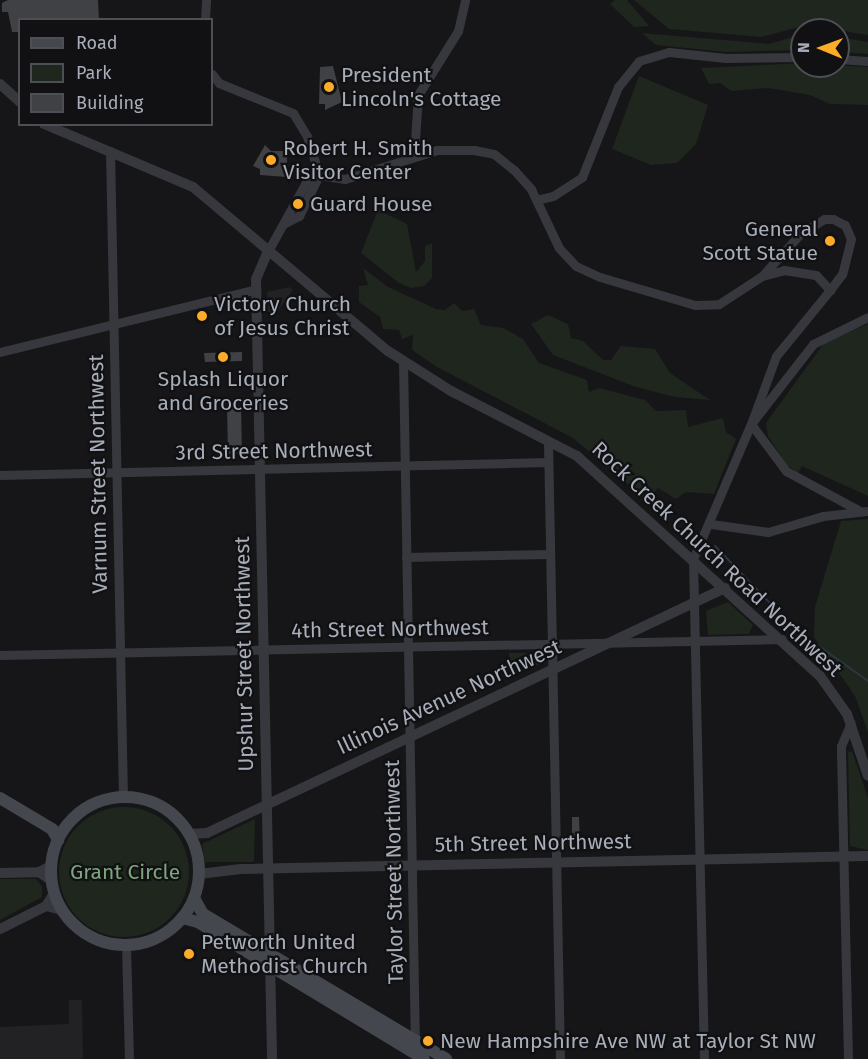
<!DOCTYPE html>
<html>
<head>
<meta charset="utf-8">
<style>
	body { margin:0 }
	#map { position:relative; width:868px; height:1059px; overflow:hidden; background:#161618; font-family:"Fira Sans",sans-serif }
	div>[style] { position:absolute }
	[style*='--x'] { left:calc(var(--x)*1px); top:calc(var(--y)*1px); width:calc(var(--w)*1px); rotate:calc(var(--a)*1deg) }
	.built>* { inset:0; background:#222225 }
	.green>* { inset:0; background:#1e261e }
	.round { border-radius:50% }
	.stream>* { height:2px; margin:-1px; padding:0 1px; transform-origin:1px; border-radius:1px; background:#2b363d }
	.building>* { inset:0; background:#404145 }
	.minor>* { height:9px; margin:-4.5px; padding:0 4.5px; transform-origin:4.5px; border-radius:4.5px; background:#37383d }
	.tertiary>* { height:10px; margin:-5px; padding:0 5px; transform-origin:5px; border-radius:5px; background:#37383d }
	.secondary>* { height:12px; margin:-6px; padding:0 6px; transform-origin:6px; border-radius:6px; background:#45474e }
	.secondary>.ring { margin:-6px; padding:0; box-sizing:content-box; background:none; border:12px solid #45474e; border-radius:50% }
	.dots>* { width:16px; height:16px; translate:-50% -50%; box-sizing:border-box; border:3px solid #111113; border-radius:50% }
	span { translate:-50% -50%; white-space:nowrap; text-align:center; line-height:1.15; -webkit-text-stroke:4.5px #111113; paint-order:stroke }
	.poi-label { font-size:21px; color:#a7adb9 }
	.left { translate:0 -50%; text-align:left }
	.right { translate:-100% -50%; text-align:right }
	.street-label { font-size:21px; color:#a7adb9 }
	.park-label { font-size:21px; color:#7da57d }
	.legend { position:absolute; left:18px; top:18px; width:195px; height:108px; box-sizing:border-box; background:#111113; border:2px solid #4d4f55; margin:0; padding:8px 10px; list-style:none; font-size:18px; color:#a7adb9 }
	.legend li { display:flex; align-items:center; gap:12px; height:30px }
	.legend b { width:30px; border:2px solid #4d4f55 }
	.north { position:absolute; left:790px; top:18px; width:60px; height:60px; box-sizing:border-box; background:#111113; border:2px solid #4d4f55; border-radius:50%; rotate:271deg; font-size:16px; font-weight:700; line-height:24px; text-align:center; color:#a7adb9 }
	.north::after { content:''; display:block; margin:auto; width:21px; height:27px; background:#fdac29; clip-path:polygon(50% 0,100% 100%,50% 72%,0 100%) }
</style>
</head>
<body>
<div id="map">
	<div class="built">
		<i style="clip-path:polygon(289px 287px,293px 290px,277px 312px,268px 312px,267px 292px)"></i>
		<i style="clip-path:polygon(69px 1000px,82px 1000px,83px 1059px,0 1059px,0 1027px,69px 1024px)"></i>
	</div>
	<div class="green">
		<i style="clip-path:polygon(615px 0,627px 0,649px 26px,634px 27px,610px 4px)"></i>
		<i style="clip-path:polygon(634px 0,868px 0,868px 35px,807px 25px,761px 37px,669px 29px)"></i>
		<i style="clip-path:polygon(642px 33px,770px 44px,802px 34px,802px 50px,726px 52px,656px 45px)"></i>
		<i style="clip-path:polygon(838px 37px,868px 42px,868px 54px,838px 52px)"></i>
		<i style="clip-path:polygon(802px 63px,868px 67px,868px 105px,830px 104px,810px 95px,768px 88px,731px 91px,720px 83px,709px 84px,701px 68px)"></i>
		<i style="clip-path:polygon(639px 76px,708px 105px,696px 144px,677px 163px,651px 165px,612px 149px)"></i>
		<i style="clip-path:polygon(378px 210px,407px 224px,416px 272px,425px 261px,425px 246px,432px 243px,432px 278px,424px 286px,411px 288px,399px 283px,361px 253px)"></i>
		<i style="clip-path:polygon(363px 268px,388px 287px,436px 309px,445px 310px,454px 303px,462px 311px,474px 309px,481px 325px,503px 328px,523px 339px,539px 363px,587px 380px,589px 392px,599px 388px,645px 400px,656px 411px,686px 410px,688px 427px,723px 418px,726px 432px,736px 439px,714px 494px,686px 492px,676px 499px,658px 488px,647px 500px,573px 438px,437px 367px,412px 350px,413px 335px,402px 339px,399px 330px,383px 329px,380px 317px,359px 302px,359px 286px,368px 285px)"></i>
		<i style="clip-path:polygon(548px 315px,568px 324px,571px 338px,583px 341px,603px 360px,611px 360px,621px 346px,655px 349px,670px 373px,710px 400px,675px 397px,636px 387px,553px 355px,531px 324px)"></i>
		<i style="clip-path:polygon(868px 324px,868px 496px,802px 466px,798px 473px,786px 464px,768px 436px,766px 423px,824px 343px)"></i>
		<i style="clip-path:polygon(868px 519px,868px 732px,855px 696px,814px 637px,815px 607px,841px 521px)"></i>
		<i style="clip-path:polygon(728px 602px,753px 625px,749px 634px,708px 635px,706px 611px)"></i>
		<i style="clip-path:polygon(509px 653px,542px 653px,542px 663px,509px 678px)"></i>
		<i style="clip-path:polygon(852px 751px,868px 798px,868px 850px,850px 846px,848px 752px)"></i>
		<i class="round" style="left:59px;top:807px;width:130px;height:130px"></i>
		<i style="clip-path:polygon(255px 819px,254px 862px,205px 862px,202px 844px)"></i>
		<i style="clip-path:polygon(0 879px,36px 879px,42px 886px,42px 897px,0 920px)"></i>
	</div>
	<div class="stream">
		<i style="--x:715;--y:546;--w:115;--a:46.1"></i>
		<i style="--x:795;--y:629;--w:90;--a:35.5"></i>
	</div>
	<div class="building">
		<i style="clip-path:polygon(8px 0,98px 0,99px 20px,20px 20px,20px 32px,12px 32px,8px 12px,2px 12px,2px 3px)"></i>
		<i style="clip-path:polygon(333px 66px,342px 102px,325px 110px,325px 104px,319px 104px,320px 67px)"></i>
		<i style="clip-path:polygon(265px 145px,271px 151px,287px 151px,287px 177px,260px 175px,260px 169px,253px 166px)"></i>
		<i style="clip-path:polygon(242px 352px,242px 361px,205px 362px,204px 353px)"></i>
		<i style="clip-path:polygon(227px 406px,241px 406px,242px 454px,228px 454px)"></i>
		<i style="clip-path:polygon(572px 817px,579px 817px,580px 842px,572px 842px)"></i>
	</div>
	<div class="minor">
		<i style="--x:205;--y:20;--w:20;--a:-87"></i>
		<i style="--x:838;--y:59;--w:30;--a:4"></i>
		<i style="--x:212;--y:74;--w:11;--a:52"></i>
		<i style="--x:219;--y:83;--w:80;--a:22.1"></i>
		<i style="--x:293;--y:113;--w:27;--a:59"></i>
		<i style="--x:307;--y:136;--w:41;--a:72.9"></i>
		<i style="--x:110;--y:151;--w:646;--a:88.85"></i>
		<i style="--x:414;--y:155;--w:60;--a:-86.2"></i>
		<i style="--x:418;--y:95;--w:75;--a:-58"></i>
		<i style="--x:458;--y:31;--w:32;--a:-77"></i>
		<i style="--x:319;--y:175;--w:26;--a:9"></i>
		<i style="--x:345;--y:179;--w:96;--a:-17.5"></i>
		<i style="--x:437;--y:150;--w:37;--a:0"></i>
		<i style="--x:474;--y:150;--w:20;--a:11"></i>
		<i style="--x:494;--y:154;--w:26;--a:39"></i>
		<i style="--x:514;--y:170;--w:25;--a:48"></i>
		<i style="--x:531;--y:189;--w:65;--a:64.6"></i>
		<i style="--x:559;--y:248;--w:25;--a:47"></i>
		<i style="--x:576;--y:266;--w:26;--a:25"></i>
		<i style="--x:600;--y:277;--w:99;--a:16.4"></i>
		<i style="--x:695;--y:305;--w:24;--a:-2"></i>
		<i style="--x:719;--y:304;--w:51;--a:-33.1"></i>
		<i style="--x:762;--y:276;--w:23;--a:-15"></i>
		<i style="--x:784;--y:270;--w:32;--a:9"></i>
		<i style="--x:816;--y:275;--w:21;--a:47"></i>
		<i style="--x:830;--y:290;--w:85;--a:129.3"></i>
		<i style="--x:776;--y:356;--w:72;--a:110.2"></i>
		<i style="--x:751;--y:424;--w:59;--a:53.3"></i>
		<i style="--x:786;--y:471;--w:84;--a:28.4"></i>
		<i style="--x:536;--y:200;--w:17;--a:-13"></i>
		<i style="--x:553;--y:196;--w:35;--a:-33"></i>
		<i style="--x:582;--y:177;--w:97;--a:-68.2"></i>
		<i style="--x:618;--y:87;--w:33;--a:-51"></i>
		<i style="--x:639;--y:61;--w:31;--a:-17"></i>
		<i style="--x:669;--y:52;--w:57;--a:6"></i>
		<i style="--x:726;--y:58;--w:76;--a:-0.8"></i>
		<i style="--x:285;--y:223;--w:16;--a:-27"></i>
		<i style="--x:299;--y:216;--w:46;--a:-64"></i>
		<i style="--x:268;--y:251;--w:77;--a:-61.1"></i>
		<i style="--x:305;--y:184;--w:17;--a:-33"></i>
		<i style="--x:762;--y:276;--w:58;--a:-47.8"></i>
		<i style="--x:801;--y:233;--w:27;--a:-31"></i>
		<i style="--x:824;--y:219;--w:9;--a:0"></i>
		<i style="--x:833;--y:219;--w:13;--a:27"></i>
		<i style="--x:845;--y:225;--w:15;--a:67"></i>
		<i style="--x:851;--y:239;--w:36;--a:104"></i>
		<i style="--x:842;--y:274;--w:20;--a:127"></i>
		<i style="--x:0;--y:352;--w:264;--a:-13.8"></i>
		<i style="--x:403;--y:361;--w:685;--a:89"></i>
		<i style="--x:548;--y:441;--w:618;--a:88.89"></i>
		<i style="--x:0;--y:475;--w:548;--a:-1.36"></i>
		<i style="--x:711;--y:524;--w:58;--a:8"></i>
		<i style="--x:768;--y:532;--w:57;--a:-16.2"></i>
		<i style="--x:823;--y:516;--w:45;--a:-6.3"></i>
		<i style="--x:406;--y:557;--w:144;--a:-1.2"></i>
		<i style="--x:0;--y:655;--w:782;--a:-1.17"></i>
		<i style="--x:126;--y:945;--w:114;--a:88.5"></i>
		<i style="--x:704;--y:1059;--w:500;--a:-91.26"></i>
		<i style="--x:693;--y:559;--w:147;--a:-66.8"></i>
		<i style="--x:751;--y:424;--w:101;--a:-52.2"></i>
		<i style="--x:813;--y:344;--w:61;--a:-26.1"></i>
		<i style="--x:848;--y:1059;--w:313;--a:-91.3"></i>
		<i style="--x:841;--y:746;--w:25;--a:-67"></i>
	</div>
	<div class="tertiary">
		<i style="--x:0;--y:84;--w:27;--a:42"></i>
		<i style="--x:44;--y:124;--w:162;--a:22.9"></i>
		<i style="--x:193;--y:187;--w:255;--a:40.1"></i>
		<i style="--x:388;--y:351;--w:75;--a:32.4"></i>
		<i style="--x:451;--y:391;--w:142;--a:27.3"></i>
		<i style="--x:577;--y:456;--w:328;--a:42.2"></i>
		<i style="--x:820;--y:676;--w:47;--a:54.6"></i>
		<i style="--x:847;--y:714;--w:65;--a:71.3"></i>
		<i style="--x:268;--y:251;--w:30;--a:113"></i>
		<i style="--x:256;--y:279;--w:780;--a:88.82"></i>
		<i style="--x:189;--y:834;--w:18;--a:-3"></i>
		<i style="--x:207;--y:833;--w:573;--a:-25.31"></i>
		<i style="--x:39;--y:872;--w:14;--a:34"></i>
		<i style="--x:0;--y:873;--w:39;--a:-1"></i>
		<i style="--x:39;--y:872;--w:13;--a:-27"></i>
		<i style="--x:199;--y:874;--w:42;--a:-6.8"></i>
		<i style="--x:241;--y:869;--w:627;--a:-1.19"></i>
		<i style="--x:46;--y:906;--w:16;--a:14"></i>
		<i style="--x:0;--y:929;--w:51;--a:-26.6"></i>
		<i style="--x:46;--y:906;--w:15;--a:-58"></i>
	</div>
	<div class="secondary">
		<i class="ring" style="left:51px;top:797px;width:136px;height:136px"></i>
		<i style="--x:0;--y:798;--w:61;--a:30.8"></i>
		<i style="--x:52;--y:829;--w:13;--a:61"></i>
		<i style="--x:194;--y:898;--w:18;--a:61"></i>
		<i style="--x:203;--y:914;--w:283;--a:30.8"></i>
		<i style="--x:182;--y:918;--w:16;--a:14"></i>
		<i style="--x:198;--y:922;--w:264;--a:31.2"></i>
	</div>
	<div class="dots">
		<i style="left:329px;top:87px;background:#fdac29"></i>
		<i style="left:271px;top:160px;background:#fdac29"></i>
		<i style="left:298px;top:204px;background:#fdac29"></i>
		<i style="left:830px;top:241px;background:#fdac29"></i>
		<i style="left:202px;top:316px;background:#fdac29"></i>
		<i style="left:223px;top:357px;background:#fdac29"></i>
		<i style="left:189px;top:954px;background:#fdac29"></i>
		<i style="left:428px;top:1041px;background:#fdac29"></i>
	</div>
	<div class="poi-label">
		<span class="left" style="left:341px;top:87px">President<br>Lincoln's Cottage</span>
		<span class="left" style="left:283px;top:160px">Robert H. Smith<br>Visitor Center</span>
		<span class="left" style="left:310px;top:204px">Guard House</span>
		<span class="right" style="left:818px;top:241px">General<br>Scott Statue</span>
		<span class="left" style="left:214px;top:316px">Victory Church<br>of Jesus Christ</span>
		<span style="left:223px;top:391px">Splash Liquor<br>and Groceries</span>
		<span class="left" style="left:201px;top:954px">Petworth United<br>Methodist Church</span>
		<span class="left" style="left:440px;top:1041px">New Hampshire Ave NW at Taylor St NW</span>
	</div>
	<div class="street-label">
		<span style="left:274px;top:451px;rotate:-1deg">3rd Street Northwest</span>
		<span style="left:98px;top:474px;rotate:-91deg">Varnum Street Northwest</span>
		<span style="left:717px;top:559px;rotate:43deg">Rock Creek Church Road Northwest</span>
		<span style="left:390px;top:629px;rotate:-1deg">4th Street Northwest</span>
		<span style="left:244px;top:654px;rotate:-91deg">Upshur Street Northwest</span>
		<span style="left:449px;top:697px;rotate:-25deg">Illinois Avenue Northwest</span>
		<span style="left:533px;top:843px;rotate:-1deg">5th Street Northwest</span>
		<span style="left:394px;top:872px;rotate:-91deg">Taylor Street Northwest</span>
	</div>
	<div class="park-label">
		<span style="left:125px;top:872px">Grant Circle</span>
	</div>
	<ul class="legend">
	<li><b style="height:8px;background:#45474e"></b>Road</li>
	<li><b style="height:16px;background:#1e261e"></b>Park</li>
	<li><b style="height:16px;background:#404145"></b>Building</li>
	</ul>
	<div class="north">N</div>
</div>
</body>
</html>
